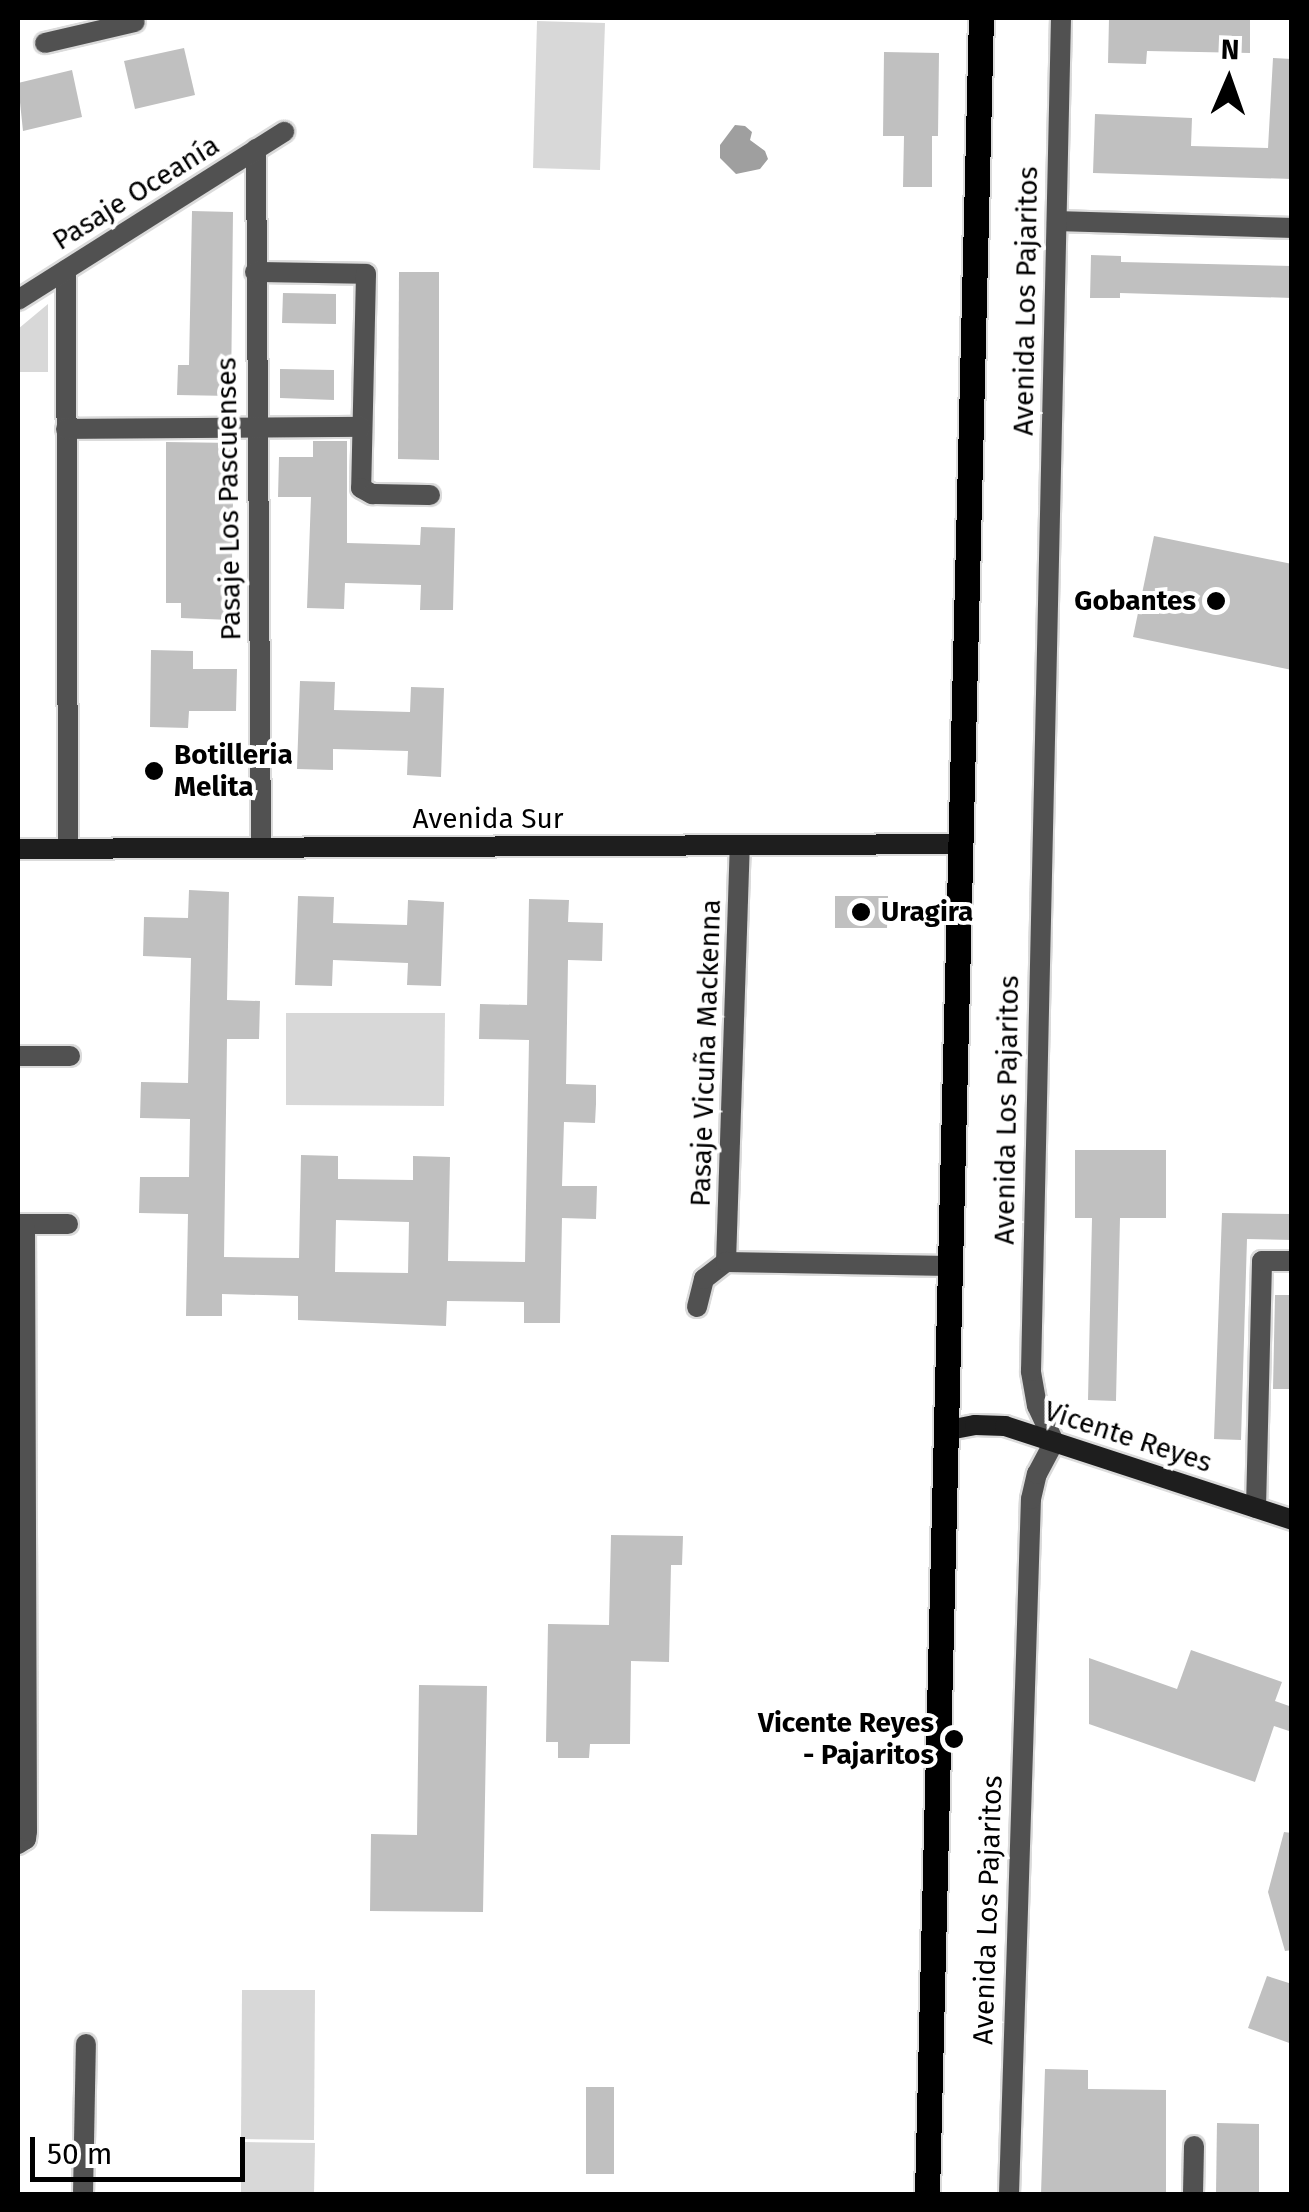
<!DOCTYPE html>
<html>
<head>
<meta charset="utf-8">
<style>
	body { margin:0 }
	#map { position:relative; width:1309px; height:2212px; overflow:hidden; background:#fff; font-family:"Fira Sans",sans-serif }
	div>[style] { position:absolute }
	[style*='--x'] { left:calc(var(--x)*1px); top:calc(var(--y)*1px); width:calc(var(--w)*1px); rotate:calc(var(--a)*1deg) }
	.green>* { inset:0; background:#d8d8d8 }
	.water>* { inset:0; background:#9f9f9f }
	.building>* { inset:0; background:#c0c0c0 }
	.roads { filter:drop-shadow(2px 0 #dbdbdb) drop-shadow(-2px 0 #dbdbdb) drop-shadow(0 2px #dbdbdb) drop-shadow(0 -2px #dbdbdb) }
	.street>* { height:20px; margin:-10px; padding:0 10px; transform-origin:10px; border-radius:10px; background:#515151 }
	.secondary>* { height:20px; margin:-10px; padding:0 10px; transform-origin:10px; border-radius:10px; background:#1e1e1e }
	.primary>* { height:25px; margin:-12.5px; padding:0 12.5px; transform-origin:12.5px; border-radius:12.5px; background:#000 }
	.dots>* { width:28px; height:28px; translate:-50% -50%; box-sizing:border-box; border:5px solid #fff; border-radius:50% }
	span { translate:-50% -50%; white-space:nowrap; text-align:center; line-height:1.15; -webkit-text-stroke:8px #fff; paint-order:stroke }
	.street-label { font-size:28px; color:#000 }
	.poi-label { font-size:28px; color:#000; font-weight:700 }
	.right { translate:-100% -50%; text-align:right }
	.left { translate:0 -50%; text-align:left }
	.frame { position:absolute; inset:0; border:20px solid #000; pointer-events:none }
	.north { position:absolute; left:1179px; top:30px; width:100px; height:100px; -webkit-text-stroke:8px #fff; paint-order:stroke; rotate:2deg; font-size:28px; font-weight:700; line-height:40px; text-align:center; color:#000 }
	.north::after { content:''; display:block; margin:auto; width:35px; height:45px; background:#000; clip-path:polygon(50% 0,100% 100%,50% 72%,0 100%) }
	.scale { position:absolute; left:30px; top:2137px; width:215px; height:45px; box-sizing:border-box; border:5px solid #000; border-top:0; padding-left:12px; font-size:30px; line-height:35px; white-space:nowrap; color:#000; -webkit-text-stroke:8px #fff; paint-order:stroke }
</style>
</head>
<body>
<div id="map">
	<div class="green">
		<i style="clip-path:polygon(537px 21px,605px 23px,600px 170px,533px 168px)"></i>
		<i style="clip-path:polygon(48px 304px,48px 372px,18px 372px,18px 329px)"></i>
		<i style="clip-path:polygon(286px 1013px,445px 1013px,444px 1106px,286px 1105px)"></i>
		<i style="clip-path:polygon(242px 1990px,315px 1990px,314px 2140px,241px 2139px)"></i>
		<i style="clip-path:polygon(241px 2142px,315px 2143px,314px 2194px,241px 2194px)"></i>
	</div>
	<div class="water">
		<i style="clip-path:polygon(735px 125px,745px 126px,752px 132px,750px 140px,765px 151px,768px 159px,760px 169px,736px 174px,720px 158px,720px 145px)"></i>
	</div>
	<div class="building">
		<i style="clip-path:polygon(1109px 18px,1250px 18px,1250px 53px,1147px 51px,1146px 64px,1108px 63px)"></i>
		<i style="clip-path:polygon(184px 48px,195px 95px,135px 109px,124px 61px)"></i>
		<i style="clip-path:polygon(884px 52px,939px 53px,938px 136px,932px 136px,932px 187px,903px 187px,904px 136px,883px 136px)"></i>
		<i style="clip-path:polygon(1273px 58px,1292px 59px,1292px 179px,1093px 173px,1095px 114px,1192px 118px,1191px 146px,1268px 148px)"></i>
		<i style="clip-path:polygon(72px 70px,82px 117px,23px 131px,18px 83px)"></i>
		<i style="clip-path:polygon(192px 211px,233px 212px,231px 396px,177px 395px,178px 365px,189px 365px)"></i>
		<i style="clip-path:polygon(1091px 255px,1121px 256px,1121px 262px,1292px 266px,1292px 298px,1120px 293px,1120px 298px,1090px 298px)"></i>
		<i style="clip-path:polygon(399px 272px,439px 272px,439px 460px,398px 459px)"></i>
		<i style="clip-path:polygon(283px 293px,336px 294px,336px 324px,282px 323px)"></i>
		<i style="clip-path:polygon(280px 369px,334px 370px,334px 400px,280px 398px)"></i>
		<i style="clip-path:polygon(313px 441px,347px 441px,347px 543px,420px 545px,421px 527px,455px 528px,453px 610px,420px 610px,421px 585px,345px 583px,344px 609px,307px 608px,311px 497px,278px 497px,279px 457px,313px 457px)"></i>
		<i style="clip-path:polygon(166px 442px,234px 443px,231px 620px,181px 618px,181px 603px,166px 603px)"></i>
		<i style="clip-path:polygon(1154px 536px,1292px 564px,1292px 670px,1133px 637px)"></i>
		<i style="clip-path:polygon(151px 650px,193px 651px,193px 669px,237px 669px,236px 711px,189px 711px,188px 728px,150px 727px)"></i>
		<i style="clip-path:polygon(300px 681px,335px 682px,334px 710px,410px 712px,411px 687px,444px 688px,441px 777px,407px 775px,408px 751px,333px 749px,333px 770px,297px 769px)"></i>
		<i style="clip-path:polygon(evenodd,189px 890px,229px 892px,227px 1000px,260px 1001px,259px 1039px,227px 1039px,224px 1257px,299px 1258px,301px 1155px,338px 1156px,338px 1179px,413px 1180px,413px 1156px,450px 1157px,448px 1261px,525px 1262px,529px 1040px,479px 1039px,480px 1004px,527px 1005px,529px 899px,569px 900px,568px 922px,603px 923px,602px 961px,568px 960px,566px 1084px,596px 1085px,596px 1104px,595px 1123px,564px 1122px,562px 1186px,597px 1186px,596px 1219px,562px 1218px,560px 1323px,524px 1323px,524px 1302px,447px 1301px,446px 1326px,298px 1320px,298px 1296px,222px 1294px,222px 1316px,186px 1316px,188px 1214px,139px 1213px,140px 1177px,189px 1177px,190px 1119px,140px 1118px,141px 1082px,188px 1083px,191px 958px,143px 956px,144px 917px,188px 918px,189px 890px,336px 1220px,409px 1222px,408px 1273px,335px 1272px,336px 1220px)"></i>
		<i style="clip-path:polygon(298px 896px,334px 897px,333px 923px,407px 925px,408px 900px,444px 902px,441px 986px,407px 985px,408px 963px,333px 960px,332px 986px,295px 985px)"></i>
		<i style="clip-path:polygon(835px 896px,888px 896px,887px 928px,835px 928px)"></i>
		<i style="clip-path:polygon(1075px 1150px,1166px 1150px,1166px 1218px,1120px 1218px,1116px 1401px,1088px 1400px,1092px 1218px,1075px 1218px)"></i>
		<i style="clip-path:polygon(1222px 1213px,1292px 1214px,1292px 1240px,1247px 1239px,1241px 1440px,1214px 1439px)"></i>
		<i style="clip-path:polygon(1275px 1295px,1292px 1295px,1292px 1389px,1273px 1389px)"></i>
		<i style="clip-path:polygon(611px 1535px,683px 1536px,682px 1565px,671px 1565px,669px 1662px,631px 1661px,630px 1744px,590px 1744px,589px 1758px,558px 1758px,558px 1742px,546px 1742px,548px 1624px,609px 1625px)"></i>
		<i style="clip-path:polygon(1191px 1650px,1282px 1682px,1275px 1701px,1292px 1707px,1292px 1732px,1274px 1726px,1255px 1782px,1089px 1724px,1089px 1658px,1177px 1689px)"></i>
		<i style="clip-path:polygon(419px 1685px,487px 1686px,483px 1912px,370px 1911px,371px 1834px,417px 1835px)"></i>
		<i style="clip-path:polygon(1284px 1832px,1292px 1833px,1292px 1950px,1285px 1951px,1268px 1892px)"></i>
		<i style="clip-path:polygon(1267px 1976px,1292px 1984px,1292px 2044px,1248px 2028px)"></i>
		<i style="clip-path:polygon(1045px 2069px,1088px 2070px,1088px 2089px,1166px 2090px,1166px 2194px,1041px 2194px)"></i>
		<i style="clip-path:polygon(586px 2087px,614px 2087px,614px 2174px,586px 2174px)"></i>
		<i style="clip-path:polygon(1217px 2123px,1259px 2124px,1259px 2194px,1216px 2194px)"></i>
	</div>
	<div class="roads">
		<div class="street">
			<i style="--x:45;--y:43;--w:92;--a:-13.1"></i>
			<i style="--x:256;--y:149;--w:699;--a:89.59"></i>
			<i style="--x:1057;--y:221;--w:235;--a:1.7"></i>
			<i style="--x:66;--y:270;--w:579;--a:89.8"></i>
			<i style="--x:255;--y:272;--w:111;--a:1"></i>
			<i style="--x:366;--y:274;--w:214;--a:91.3"></i>
			<i style="--x:361;--y:488;--w:13;--a:29"></i>
			<i style="--x:372;--y:494;--w:58;--a:1"></i>
			<i style="--x:18;--y:300;--w:315;--a:-32.3"></i>
			<i style="--x:66;--y:429;--w:295;--a:-0.4"></i>
			<i style="--x:18;--y:1056;--w:52;--a:0"></i>
			<i style="--x:18;--y:1224;--w:50;--a:0"></i>
			<i style="--x:726;--y:1262;--w:417;--a:-88.1"></i>
			<i style="--x:697;--y:1307;--w:29;--a:-76"></i>
			<i style="--x:704;--y:1279;--w:28;--a:-38"></i>
			<i style="--x:726;--y:1262;--w:223;--a:1"></i>
			<i style="--x:1256;--y:1508;--w:247;--a:-88.6"></i>
			<i style="--x:1262;--y:1261;--w:30;--a:0"></i>
			<i style="--x:18;--y:1844;--w:9;--a:-32"></i>
			<i style="--x:26;--y:1839;--w:8;--a:-83"></i>
			<i style="--x:27;--y:1831;--w:607;--a:-90.19"></i>
			<i style="--x:83;--y:2194;--w:150;--a:-88.9"></i>
			<i style="--x:1009;--y:2194;--w:695;--a:-88.19"></i>
			<i style="--x:1031;--y:1499;--w:26;--a:-77"></i>
			<i style="--x:1037;--y:1474;--w:36;--a:-62"></i>
			<i style="--x:1054;--y:1442;--w:40;--a:-115"></i>
			<i style="--x:1037;--y:1406;--w:36;--a:-100"></i>
			<i style="--x:1031;--y:1371;--w:1353;--a:-88.73"></i>
			<i style="--x:1193;--y:2194;--w:48;--a:-88.8"></i>
		</div>
		<div class="secondary">
			<i style="--x:18;--y:849;--w:940;--a:-0.3"></i>
			<i style="--x:944;--y:1431;--w:32;--a:-11"></i>
			<i style="--x:975;--y:1425;--w:30;--a:2"></i>
			<i style="--x:1005;--y:1426;--w:302;--a:18.1"></i>
		</div>
		<div class="primary">
			<i style="--x:927;--y:2194;--w:2177;--a:-88.58"></i>
		</div>
	</div>
	<div class="dots">
		<i style="left:1216px;top:601px;background:#000"></i>
		<i style="left:154px;top:771px;background:#000"></i>
		<i style="left:861px;top:912px;background:#000"></i>
		<i style="left:954px;top:1739px;background:#000"></i>
	</div>
	<div class="street-label">
		<span style="left:136px;top:193px;rotate:-32deg">Pasaje Oceanía</span>
		<span style="left:1026px;top:301px;rotate:-89deg">Avenida Los Pajaritos</span>
		<span style="left:229px;top:499px;rotate:-91deg">Pasaje Los Pascuenses</span>
		<span style="left:488px;top:819px">Avenida Sur</span>
		<span style="left:706px;top:1053px;rotate:-88deg">Pasaje Vicuña Mackenna</span>
		<span style="left:1007px;top:1110px;rotate:-89deg">Avenida Los Pajaritos</span>
		<span style="left:1128px;top:1437px;rotate:18deg">Vicente Reyes</span>
		<span style="left:988px;top:1910px;rotate:-88deg">Avenida Los Pajaritos</span>
	</div>
	<div class="poi-label">
		<span class="right" style="left:1196px;top:601px">Gobantes</span>
		<span class="left" style="left:174px;top:771px">Botilleria<br>Melita</span>
		<span class="left" style="left:881px;top:912px">Uragira</span>
		<span class="right" style="left:934px;top:1739px">Vicente Reyes<br>- Pajaritos</span>
	</div>
	<div class="frame"></div>
	<div class="north">N</div>
	<div class="scale">50 m</div>
</div>
</body>
</html>
